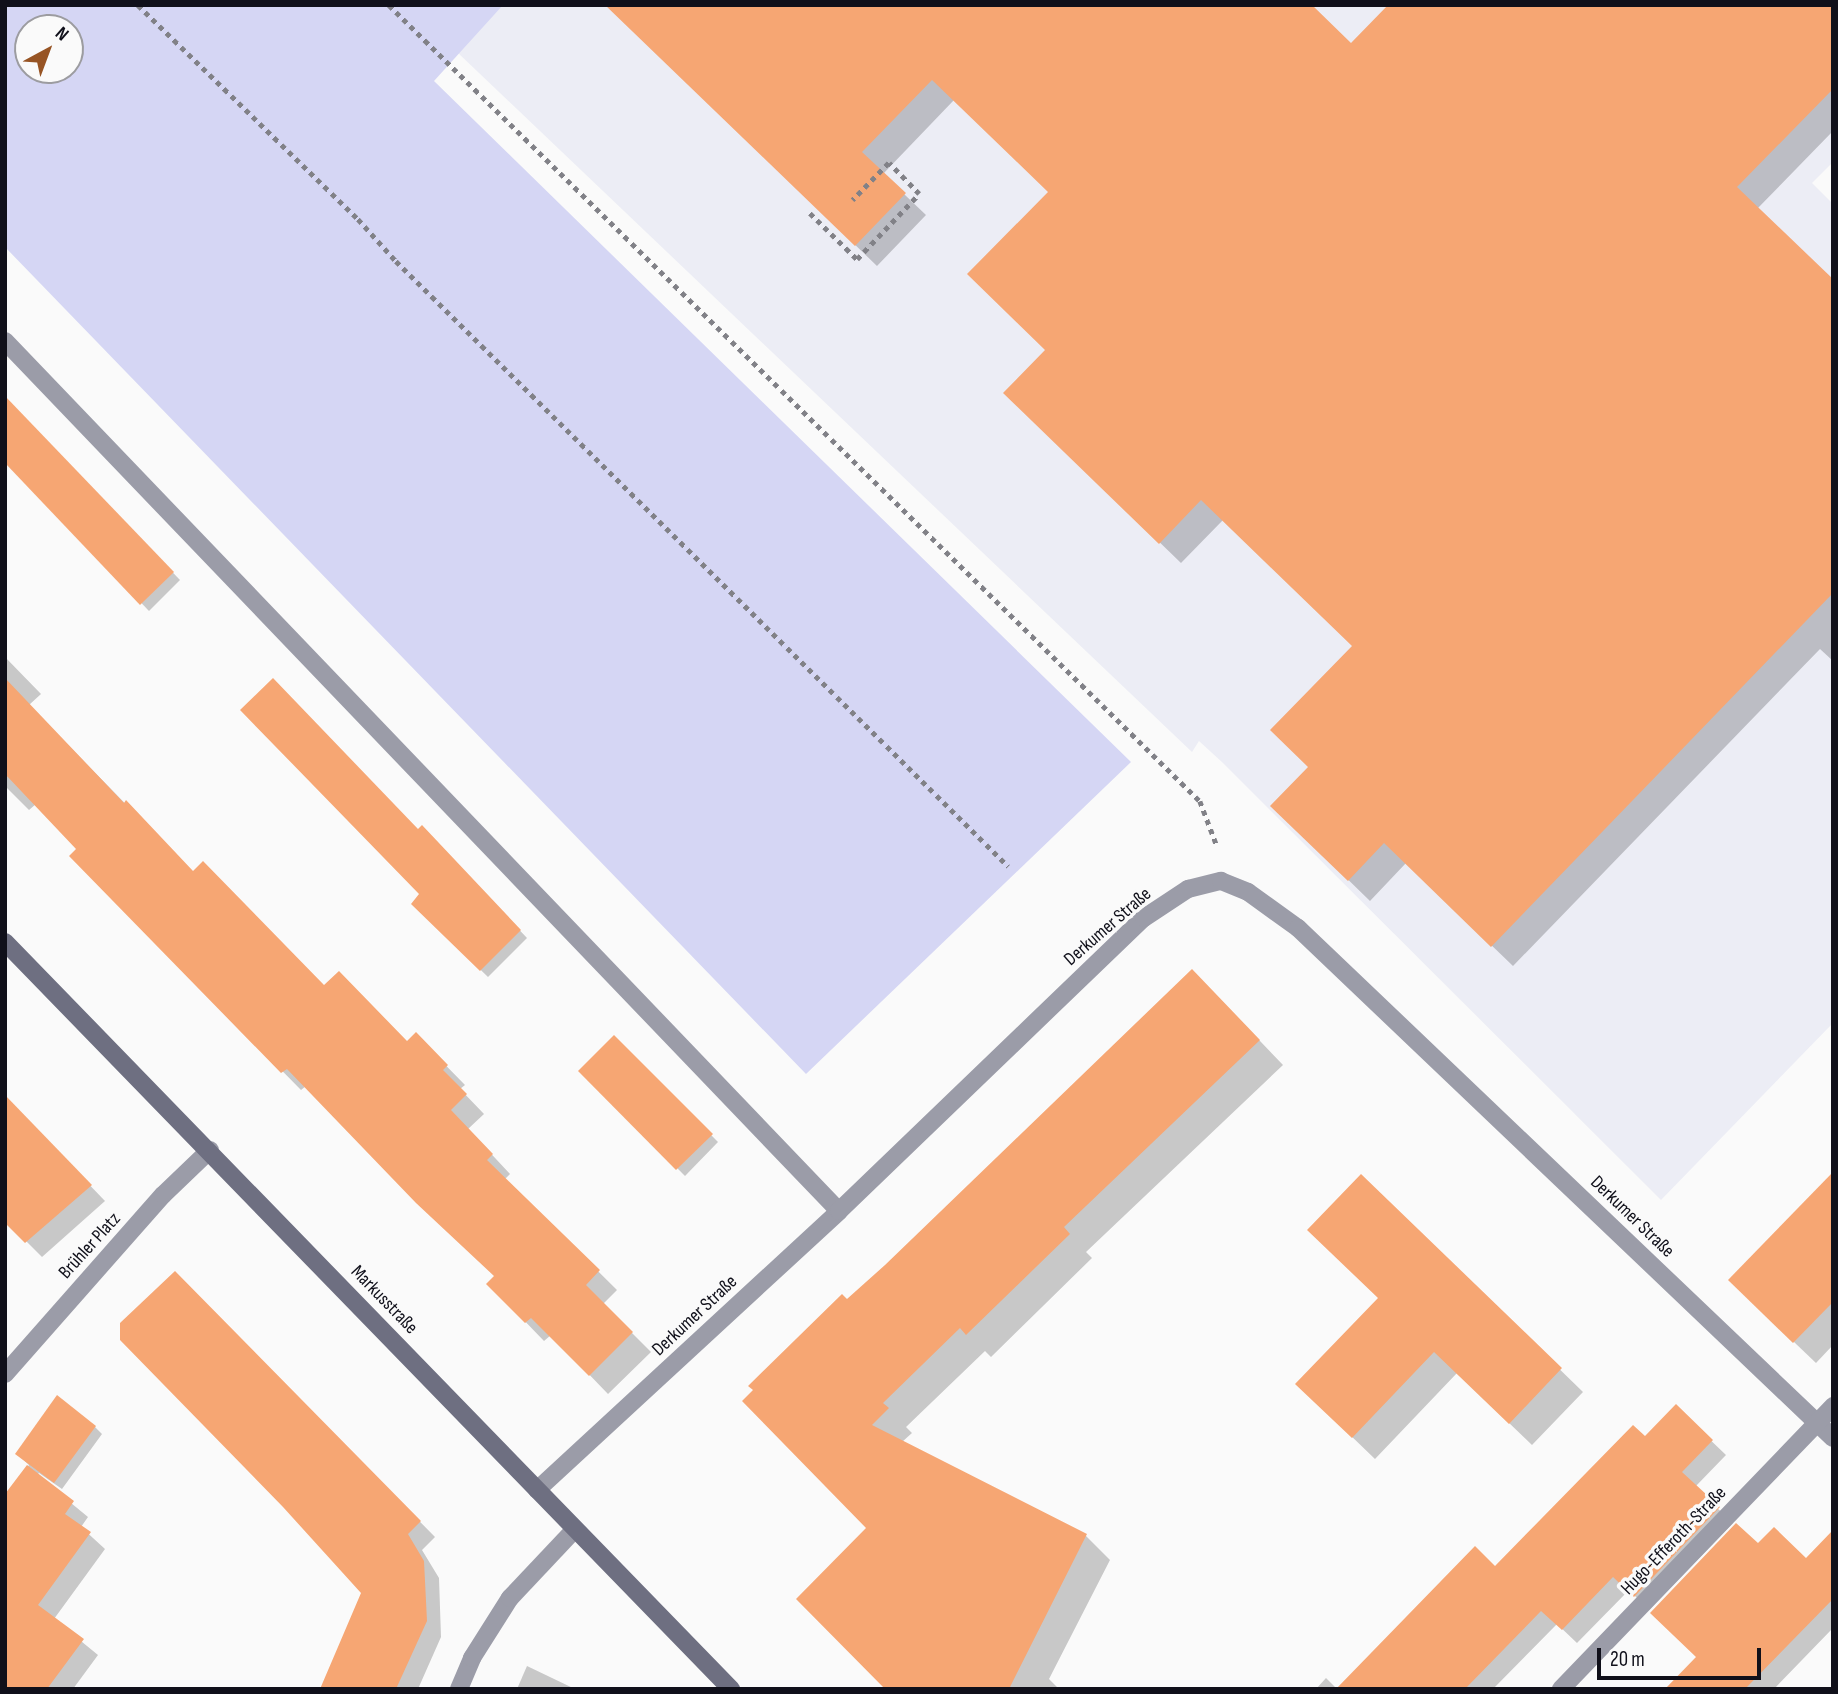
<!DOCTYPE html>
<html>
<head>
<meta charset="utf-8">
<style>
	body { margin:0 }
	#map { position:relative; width:1838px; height:1694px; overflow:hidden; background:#fafafa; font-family:"Sofia Sans Condensed",sans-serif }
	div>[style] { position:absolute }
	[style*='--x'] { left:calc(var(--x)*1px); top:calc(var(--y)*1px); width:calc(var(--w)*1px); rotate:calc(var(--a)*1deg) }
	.built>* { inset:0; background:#ecedf5 }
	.green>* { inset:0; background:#d5d6f4 }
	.shadow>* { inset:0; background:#0003 }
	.building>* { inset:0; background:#f6a673 }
	.path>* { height:4.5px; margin-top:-2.25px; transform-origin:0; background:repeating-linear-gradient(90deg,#818187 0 5px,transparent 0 10px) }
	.lane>* { height:18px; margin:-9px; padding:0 9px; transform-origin:9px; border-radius:9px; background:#9b9ca8 }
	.street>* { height:18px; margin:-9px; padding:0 9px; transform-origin:9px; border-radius:9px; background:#9b9ca8 }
	.secondary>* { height:18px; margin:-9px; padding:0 9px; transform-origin:9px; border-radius:9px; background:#6e6f81 }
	span { translate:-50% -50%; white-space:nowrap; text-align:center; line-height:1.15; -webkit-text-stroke:7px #fafafa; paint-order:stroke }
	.street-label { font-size:19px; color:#10101a }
	.frame { position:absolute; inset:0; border:7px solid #10101a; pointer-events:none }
	.north { position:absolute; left:14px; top:14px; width:70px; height:70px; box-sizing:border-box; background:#fafafa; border:2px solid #9c9ca0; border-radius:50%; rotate:41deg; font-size:19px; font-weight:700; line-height:28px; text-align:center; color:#10101a }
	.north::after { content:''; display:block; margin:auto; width:24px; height:32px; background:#975424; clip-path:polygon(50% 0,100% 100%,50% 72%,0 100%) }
	.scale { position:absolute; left:1597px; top:1648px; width:164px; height:32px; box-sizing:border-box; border:4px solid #10101a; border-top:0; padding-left:9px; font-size:21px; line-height:24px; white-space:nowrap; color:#10101a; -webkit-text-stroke:5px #fafafa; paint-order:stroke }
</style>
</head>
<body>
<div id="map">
	<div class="built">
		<i style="clip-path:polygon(503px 5px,1833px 5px,1833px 162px,1812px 183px,1833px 204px,1833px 1023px,1661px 1200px,1223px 763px,1199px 741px,1192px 752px,457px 52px)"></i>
	</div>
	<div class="green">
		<i style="clip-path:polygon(evenodd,5px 5px,503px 5px,434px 81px,1131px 762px,806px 1074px,5px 247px,5px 5px,28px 28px,70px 28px,70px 70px,28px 70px,28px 28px)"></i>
	</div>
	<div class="shadow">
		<i style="clip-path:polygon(607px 5px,1351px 46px,1833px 5px,1833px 131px,1757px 209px,1833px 281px,1833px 661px,1820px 649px,1513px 966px,1406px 863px,1370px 901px,1294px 827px,1310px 768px,1354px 646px,1223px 520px,1181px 563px,1027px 414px,1047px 350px,1050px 192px,954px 100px,883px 174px,926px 215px,877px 266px)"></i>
		<i style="clip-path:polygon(5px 398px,180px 580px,149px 611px,5px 460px)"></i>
		<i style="clip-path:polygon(5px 657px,41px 694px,29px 705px,193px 873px,324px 987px,407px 1043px,416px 1035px,465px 1085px,460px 1089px,484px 1114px,468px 1129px,510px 1174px,505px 1179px,617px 1290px,603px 1304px,651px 1352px,608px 1394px,551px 1335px,544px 1341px,489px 1284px,502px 1280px,306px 1086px,301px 1090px,71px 856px,79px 849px,36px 804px,29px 810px,5px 786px)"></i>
		<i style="clip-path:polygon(429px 835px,527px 938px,488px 977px,413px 904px,422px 894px)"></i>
		<i style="clip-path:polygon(1216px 995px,1283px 1065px,1086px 1252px,1092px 1258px,991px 1357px,985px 1351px,906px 1427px,912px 1433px,902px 1442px,1086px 1536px,1110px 1560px,1049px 1679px,1059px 1689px,888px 1689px,847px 1301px)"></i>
		<i style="clip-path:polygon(614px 1037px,718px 1142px,685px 1176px,581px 1071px)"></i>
		<i style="clip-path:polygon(5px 1097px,105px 1201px,42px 1257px,5px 1220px)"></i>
		<i style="clip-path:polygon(1833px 1174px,1833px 1345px,1816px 1363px,1751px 1301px)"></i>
		<i style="clip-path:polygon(1361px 1176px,1583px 1392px,1532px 1445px,1457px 1373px,1375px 1459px,1320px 1406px,1380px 1298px)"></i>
		<i style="clip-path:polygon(175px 1273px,435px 1537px,422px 1550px,439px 1578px,441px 1637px,418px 1689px,321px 1689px,363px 1593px)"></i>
		<i style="clip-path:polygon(1676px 1407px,1726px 1455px,1695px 1487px,1733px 1523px,1649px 1610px,1629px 1590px,1577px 1643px,1557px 1624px,1493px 1689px,1339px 1689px,1495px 1568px,1645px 1438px)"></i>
		<i style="clip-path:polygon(95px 1427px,102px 1434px,62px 1489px,39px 1473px,37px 1475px,88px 1517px,81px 1527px,105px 1549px,54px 1619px,98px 1655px,73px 1689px,5px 1689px,5px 1497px,29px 1465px,17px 1454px)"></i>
		<i style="clip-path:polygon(1833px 1533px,1833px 1628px,1774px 1689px,1667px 1689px,1697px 1657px,1758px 1546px,1806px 1561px)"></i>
		<i style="clip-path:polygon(527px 1666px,575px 1689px,517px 1689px)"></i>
		<i style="clip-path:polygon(1326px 1678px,1337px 1689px,1316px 1689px)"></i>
	</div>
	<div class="building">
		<i style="clip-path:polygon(605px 5px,1312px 5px,1351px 43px,1388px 5px,1833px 5px,1833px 89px,1737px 187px,1833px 279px,1833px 593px,1491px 947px,1384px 843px,1348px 881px,1270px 806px,1308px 767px,1270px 730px,1352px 646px,1201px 500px,1159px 544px,1003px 393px,1045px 350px,967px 274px,1048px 192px,932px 80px,862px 152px,906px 193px,855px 246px)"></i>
		<i style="clip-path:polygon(5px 396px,174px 572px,140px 605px,5px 463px)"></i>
		<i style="clip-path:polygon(5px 678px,124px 803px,126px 800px,193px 871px,203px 861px,324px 985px,339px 971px,407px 1041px,416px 1032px,448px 1065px,443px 1070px,467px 1094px,451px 1110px,493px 1154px,487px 1160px,600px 1270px,586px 1285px,633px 1332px,589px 1376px,531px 1318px,525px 1323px,486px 1284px,494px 1276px,416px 1203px,287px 1069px,281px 1073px,69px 856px,76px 849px,5px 774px)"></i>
		<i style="clip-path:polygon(273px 678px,418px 829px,422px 825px,521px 930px,480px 971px,411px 904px,419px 894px,240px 710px)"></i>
		<i style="clip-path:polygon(1192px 969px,1260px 1040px,1064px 1227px,1070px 1234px,966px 1335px,960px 1328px,883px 1403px,889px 1408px,872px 1425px,1087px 1534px,1009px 1689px,885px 1689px,796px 1599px,866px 1528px,742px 1401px,753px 1390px,748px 1386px,842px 1294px,847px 1299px,885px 1265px)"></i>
		<i style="clip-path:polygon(614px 1035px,713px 1134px,676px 1170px,578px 1071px)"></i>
		<i style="clip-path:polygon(5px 1095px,92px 1185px,25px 1243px,5px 1223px)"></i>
		<i style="clip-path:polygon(1833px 1172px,1833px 1302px,1793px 1343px,1728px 1280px)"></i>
		<i style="clip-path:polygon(1361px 1174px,1562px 1368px,1509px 1424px,1434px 1352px,1352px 1438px,1295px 1384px,1378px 1298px,1307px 1230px)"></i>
		<i style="clip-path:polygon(175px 1271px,421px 1521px,408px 1534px,424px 1561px,427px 1621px,396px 1689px,320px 1689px,361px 1593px,283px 1507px,120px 1340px,120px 1323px)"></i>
		<i style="clip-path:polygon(57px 1395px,96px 1426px,54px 1483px,15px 1454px)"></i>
		<i style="clip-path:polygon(1676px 1404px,1713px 1440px,1682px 1472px,1720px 1507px,1634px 1597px,1613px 1577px,1562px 1630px,1541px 1611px,1465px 1689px,1336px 1689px,1475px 1546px,1495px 1566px,1633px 1425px,1645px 1436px)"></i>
		<i style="clip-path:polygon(27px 1465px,74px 1501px,65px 1514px,91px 1532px,38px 1605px,84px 1639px,47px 1689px,5px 1689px,5px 1494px)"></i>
		<i style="clip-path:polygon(1736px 1523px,1758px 1543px,1774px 1527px,1806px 1558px,1833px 1530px,1833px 1599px,1745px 1689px,1665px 1689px,1696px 1657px,1650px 1613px)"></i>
	</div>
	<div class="path">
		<i style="--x:138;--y:5;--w:307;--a:44.2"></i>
		<i style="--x:358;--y:219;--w:57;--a:47.9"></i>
		<i style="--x:396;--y:261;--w:861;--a:44.67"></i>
		<i style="--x:389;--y:5;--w:1136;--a:44.47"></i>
		<i style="--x:1200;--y:801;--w:48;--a:69.3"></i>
		<i style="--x:810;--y:213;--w:66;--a:44.4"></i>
		<i style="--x:857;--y:259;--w:90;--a:-46.4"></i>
		<i style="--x:919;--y:194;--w:43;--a:-134.1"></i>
		<i style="--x:889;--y:163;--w:52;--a:134.2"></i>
	</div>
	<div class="lane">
		<i style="--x:5;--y:341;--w:1205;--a:46.21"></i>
	</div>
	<div class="street">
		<i style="--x:5;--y:1374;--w:239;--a:-48.6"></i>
		<i style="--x:163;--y:1195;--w:65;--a:-43.8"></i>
		<i style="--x:537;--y:1490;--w:411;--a:-42.7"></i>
		<i style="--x:839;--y:1211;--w:423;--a:-43.9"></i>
		<i style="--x:1144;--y:918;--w:53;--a:-33.4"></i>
		<i style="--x:1188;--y:889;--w:34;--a:-14"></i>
		<i style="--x:1221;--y:881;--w:29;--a:22"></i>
		<i style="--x:1248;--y:892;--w:62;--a:35.8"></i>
		<i style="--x:1298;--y:928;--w:739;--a:43.63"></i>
		<i style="--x:459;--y:1689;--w:34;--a:-67"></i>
		<i style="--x:472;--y:1658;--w:71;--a:-57.7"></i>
		<i style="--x:510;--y:1598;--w:93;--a:-46.7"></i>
		<i style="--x:1561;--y:1689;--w:393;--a:-46.1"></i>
	</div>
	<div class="secondary">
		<i style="--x:5;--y:942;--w:1042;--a:45.82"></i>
	</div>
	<div class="street-label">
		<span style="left:1108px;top:927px;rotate:-41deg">Derkumer Straße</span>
		<span style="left:1632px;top:1217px;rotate:44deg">Derkumer Straße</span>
		<span style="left:90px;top:1246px;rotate:-48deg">Brühler Platz</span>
		<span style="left:384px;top:1300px;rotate:46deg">Markusstraße</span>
		<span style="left:695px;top:1316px;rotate:-43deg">Derkumer Straße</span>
		<span style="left:1674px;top:1541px;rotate:-46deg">Hugo-Efferoth-Straße</span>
	</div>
	<div class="frame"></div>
	<div class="north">N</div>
	<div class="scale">20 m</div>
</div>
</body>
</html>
